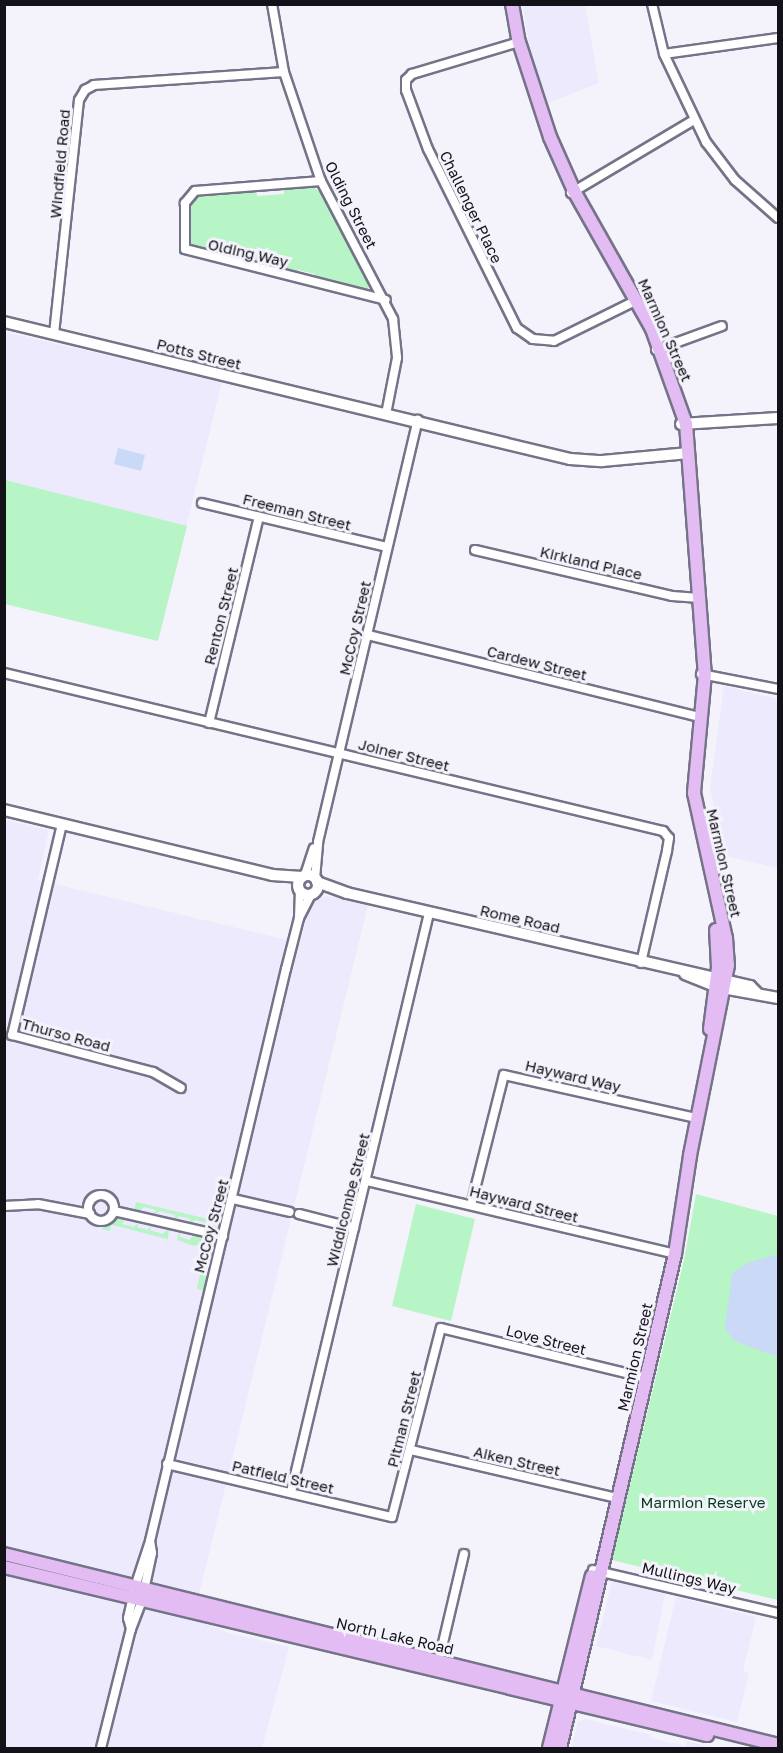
<!DOCTYPE html>
<html>
<head>
<meta charset="utf-8">
<style>
	body { margin:0 }
	#map { position:relative; width:783px; height:1753px; overflow:hidden; background:#f4f3fc; font-family:"Golos Text",sans-serif }
	div>[style] { position:absolute }
	[style*='--x'] { left:calc(var(--x)*1px); top:calc(var(--y)*1px); width:calc(var(--w)*1px); rotate:calc(var(--a)*1deg) }
	.built>* { inset:0; background:#eceafc }
	.green>* { inset:0; background:#b7f4c6 }
	.water>* { inset:0; background:#c9d9f6 }
	.roads { filter:drop-shadow(2px 0 #757387) drop-shadow(-2px 0 #757387) drop-shadow(0 2px #757387) drop-shadow(0 -2px #757387) }
	.street>* { height:8px; margin:-4px; padding:0 4px; transform-origin:4px; border-radius:4px; background:#fff }
	.street>.ring { margin:-4px; padding:0; box-sizing:content-box; background:none; border:8px solid #fff; border-radius:50% }
	.secondary>* { height:10px; margin:-5px; padding:0 5px; transform-origin:5px; border-radius:5px; background:#fff }
	.secondary>.ring { margin:-5px; padding:0; box-sizing:content-box; background:none; border:10px solid #fff; border-radius:50% }
	.primary>* { height:12px; margin:-6px; padding:0 6px; transform-origin:6px; border-radius:6px; background:#e3bcf4 }
	span { translate:-50% -50%; white-space:nowrap; text-align:center; line-height:1.15; -webkit-text-stroke:6px #f4f3fc; paint-order:stroke }
	.street-label { font-size:15px; color:#131219 }
	.park-label { font-size:15px; color:#023e1c }
	.frame { position:absolute; inset:0; border:6px solid #131219; pointer-events:none }
</style>
</head>
<body>
<div id="map">
	<div class="built">
		<i style="clip-path:polygon(523px 5px,585px 5px,599px 83px,548px 103px,530px 51px)"></i>
		<i style="clip-path:polygon(5px 332px,222px 382px,158px 641px,5px 604px)"></i>
		<i style="clip-path:polygon(724px 686px,778px 699px,778px 868px,725px 856px,710px 788px)"></i>
		<i style="clip-path:polygon(5px 820px,49px 830px,38px 880px,300px 943px,311px 903px,327px 896px,368px 905px,193px 1619px,229px 1633px,289px 1647px,262px 1748px,5px 1748px)"></i>
		<i style="clip-path:polygon(612px 1581px,665px 1594px,652px 1660px,596px 1646px)"></i>
		<i style="clip-path:polygon(676px 1597px,756px 1617px,743px 1671px,749px 1673px,737px 1722px,651px 1701px)"></i>
		<i style="clip-path:polygon(585px 1719px,651px 1735px,651px 1738px,685px 1746px,687px 1741px,711px 1748px,571px 1748px,578px 1722px)"></i>
	</div>
	<div class="green">
		<i style="clip-path:polygon(312px 186px,320px 192px,369px 281px,368px 290px,314px 279px,315px 274px,298px 270px,297px 275px,235px 261px,236px 254px,221px 251px,220px 257px,194px 249px,187px 240px,188px 212px,196px 195px,256px 190px,257px 196px,284px 194px,283px 188px)"></i>
		<i style="clip-path:polygon(5px 480px,187px 526px,158px 641px,5px 604px)"></i>
		<i style="clip-path:polygon(220px 1181px,229px 1185px,220px 1222px,212px 1228px,203px 1228px,207px 1223px,195px 1220px,187px 1224px,191px 1219px,179px 1216px,174px 1221px,175px 1215px,160px 1211px,152px 1216px,156px 1210px,144px 1207px,138px 1212px,134px 1211px,136px 1202px,208px 1219px,210px 1213px,214px 1214px)"></i>
		<i style="clip-path:polygon(696px 1194px,778px 1216px,778px 1600px,612px 1560px,684px 1260px)"></i>
		<i style="clip-path:polygon(416px 1204px,475px 1219px,451px 1321px,392px 1306px)"></i>
		<i style="clip-path:polygon(121px 1217px,126px 1218px,122px 1224px,134px 1227px,139px 1222px,137px 1227px,147px 1230px,152px 1225px,150px 1230px,162px 1234px,169px 1229px,167px 1244px,167px 1239px,117px 1226px,111px 1225px,110px 1231px,101px 1229px)"></i>
		<i style="clip-path:polygon(180px 1230px,180px 1237px,189px 1240px,194px 1235px,211px 1242px,213px 1252px,203px 1290px,197px 1289px,204px 1256px,200px 1255px,204px 1251px,200px 1244px,194px 1246px,177px 1240px)"></i>
	</div>
	<div class="water">
		<i style="clip-path:polygon(118px 448px,145px 455px,141px 471px,114px 464px)"></i>
		<i style="clip-path:polygon(778px 1254px,778px 1357px,734px 1341px,725px 1328px,732px 1274px,747px 1263px)"></i>
	</div>
	<div class="roads">
		<div class="street">
			<i style="--x:272;--y:4;--w:69;--a:80"></i>
			<i style="--x:284;--y:72;--w:115;--a:71.3"></i>
			<i style="--x:321;--y:181;--w:156;--a:62.4"></i>
			<i style="--x:393;--y:319;--w:39;--a:84"></i>
			<i style="--x:397;--y:358;--w:57;--a:101.1"></i>
			<i style="--x:652;--y:4;--w:51;--a:76.5"></i>
			<i style="--x:664;--y:54;--w:98;--a:64.5"></i>
			<i style="--x:706;--y:142;--w:48;--a:52.7"></i>
			<i style="--x:735;--y:180;--w:57;--a:41.5"></i>
			<i style="--x:519;--y:42;--w:112;--a:163.3"></i>
			<i style="--x:412;--y:74;--w:8;--a:135"></i>
			<i style="--x:406;--y:80;--w:10;--a:90"></i>
			<i style="--x:406;--y:90;--w:63;--a:69.6"></i>
			<i style="--x:428;--y:149;--w:200;--a:63.6"></i>
			<i style="--x:517;--y:328;--w:19;--a:35"></i>
			<i style="--x:533;--y:339;--w:21;--a:5"></i>
			<i style="--x:554;--y:341;--w:93;--a:-26.3"></i>
			<i style="--x:664;--y:54;--w:115;--a:-8"></i>
			<i style="--x:321;--y:181;--w:126;--a:175.5"></i>
			<i style="--x:195;--y:191;--w:16;--a:130"></i>
			<i style="--x:185;--y:203;--w:46;--a:90"></i>
			<i style="--x:185;--y:249;--w:207;--a:14.2"></i>
			<i style="--x:571;--y:193;--w:143;--a:-30.7"></i>
			<i style="--x:54;--y:334;--w:235;--a:-83.9"></i>
			<i style="--x:79;--y:100;--w:12;--a:-59"></i>
			<i style="--x:85;--y:90;--w:10;--a:-29"></i>
			<i style="--x:94;--y:85;--w:190;--a:-3.9"></i>
			<i style="--x:656;--y:350;--w:70;--a:-20"></i>
			<i style="--x:202;--y:503;--w:190;--a:13.4"></i>
			<i style="--x:475;--y:550;--w:202;--a:13.1"></i>
			<i style="--x:672;--y:596;--w:28;--a:4"></i>
			<i style="--x:368;--y:635;--w:342;--a:13.9"></i>
			<i style="--x:4;--y:673;--w:678;--a:13.48"></i>
			<i style="--x:663;--y:831;--w:9;--a:49"></i>
			<i style="--x:669;--y:838;--w:13;--a:99"></i>
			<i style="--x:667;--y:851;--w:115;--a:103.1"></i>
			<i style="--x:701;--y:674;--w:78;--a:11"></i>
			<i style="--x:209;--y:723;--w:212;--a:-76.4"></i>
			<i style="--x:62;--y:824;--w:217;--a:103.3"></i>
			<i style="--x:12;--y:1035;--w:146;--a:14.7"></i>
			<i style="--x:153;--y:1072;--w:32;--a:30"></i>
			<i style="--x:305;--y:875;--w:28;--a:-72"></i>
			<i style="--x:315;--y:879;--w:37;--a:-85"></i>
			<i style="--x:318;--y:842;--w:434;--a:-76.7"></i>
			<i style="--x:299;--y:918;--w:27;--a:-88"></i>
			<i style="--x:367;--y:1181;--w:317;--a:13.3"></i>
			<i class="ring" style="left:88px;top:1195px;width:18px;height:18px"></i>
			<i style="--x:233;--y:1199;--w:58;--a:12.8"></i>
			<i style="--x:471;--y:1205;--w:134;--a:-75.8"></i>
			<i style="--x:504;--y:1075;--w:198;--a:12.6"></i>
			<i style="--x:4;--y:1206;--w:34;--a:-3"></i>
			<i style="--x:38;--y:1204;--w:53;--a:10.9"></i>
			<i style="--x:114;--y:1211;--w:112;--a:12.9"></i>
			<i style="--x:299;--y:1214;--w:57;--a:14.3"></i>
			<i style="--x:411;--y:1450;--w:212;--a:13.1"></i>
			<i style="--x:167;--y:1464;--w:231;--a:13.3"></i>
			<i style="--x:392;--y:1517;--w:195;--a:-75.5"></i>
			<i style="--x:441;--y:1328;--w:211;--a:13.7"></i>
			<i style="--x:291;--y:1492;--w:595;--a:-76.59"></i>
			<i style="--x:593;--y:1570;--w:190;--a:13.1"></i>
			<i style="--x:131;--y:1629;--w:11;--a:-105"></i>
			<i style="--x:128;--y:1618;--w:32;--a:-77"></i>
			<i style="--x:135;--y:1587;--w:48;--a:-71.9"></i>
			<i style="--x:150;--y:1541;--w:588;--a:-76.63"></i>
			<i style="--x:286;--y:969;--w:53;--a:-75.7"></i>
			<i style="--x:299;--y:918;--w:27;--a:-63"></i>
			<i style="--x:438;--y:1664;--w:113;--a:-76.7"></i>
			<i style="--x:101;--y:1748;--w:123;--a:-75.9"></i>
			<i style="--x:131;--y:1629;--w:31;--a:-69"></i>
			<i style="--x:142;--y:1600;--w:48;--a:-78"></i>
			<i style="--x:152;--y:1553;--w:12;--a:-99"></i>
		</div>
		<div class="secondary">
			<i style="--x:4;--y:322;--w:582;--a:13.61"></i>
			<i style="--x:570;--y:459;--w:32;--a:4"></i>
			<i style="--x:602;--y:461;--w:87;--a:-5.3"></i>
			<i style="--x:681;--y:424;--w:97;--a:-3.5"></i>
			<i style="--x:4;--y:810;--w:276;--a:13.6"></i>
			<i style="--x:272;--y:875;--w:30;--a:4"></i>
			<i class="ring" style="left:298px;top:875px;width:10px;height:10px"></i>
			<i style="--x:317;--y:882;--w:32;--a:20"></i>
			<i style="--x:347;--y:893;--w:414;--a:13"></i>
			<i style="--x:750;--y:986;--w:10;--a:45"></i>
			<i style="--x:685;--y:974;--w:35;--a:22"></i>
			<i style="--x:717;--y:987;--w:62;--a:10.2"></i>
		</div>
		<div class="primary">
			<i style="--x:512;--y:4;--w:39;--a:80"></i>
			<i style="--x:519;--y:42;--w:100;--a:71.9"></i>
			<i style="--x:550;--y:137;--w:59;--a:66"></i>
			<i style="--x:574;--y:191;--w:159;--a:60.5"></i>
			<i style="--x:652;--y:329;--w:101;--a:70.3"></i>
			<i style="--x:686;--y:424;--w:251;--a:85.7"></i>
			<i style="--x:705;--y:674;--w:120;--a:95.3"></i>
			<i style="--x:694;--y:793;--w:148;--a:77.6"></i>
			<i style="--x:726;--y:938;--w:27;--a:86"></i>
			<i style="--x:728;--y:965;--w:195;--a:101.3"></i>
			<i style="--x:690;--y:1156;--w:99;--a:98.7"></i>
			<i style="--x:675;--y:1254;--w:507;--a:103.1"></i>
			<i style="--x:710;--y:1029;--w:63;--a:-82.6"></i>
			<i style="--x:718;--y:967;--w:37;--a:-93"></i>
			<i style="--x:4;--y:1554;--w:797;--a:13.86"></i>
			<i style="--x:4;--y:1567;--w:723;--a:13.44"></i>
			<i style="--x:549;--y:1748;--w:177;--a:-76"></i>
		</div>
	</div>
	<div class="street-label">
		<span style="left:60px;top:164px;rotate:-85deg">Windfield Road</span>
		<span style="left:351px;top:205px;rotate:63deg">Olding Street</span>
		<span style="left:471px;top:207px;rotate:64deg">Challenger Place</span>
		<span style="left:248px;top:253px;rotate:13deg">Olding Way</span>
		<span style="left:665px;top:330px;rotate:66deg">Marmion Street</span>
		<span style="left:199px;top:354px;rotate:14deg">Potts Street</span>
		<span style="left:297px;top:512px;rotate:14deg">Freeman Street</span>
		<span style="left:591px;top:563px;rotate:13deg">Kirkland Place</span>
		<span style="left:221px;top:616px;rotate:-76deg">Renton Street</span>
		<span style="left:355px;top:628px;rotate:-77deg">McCoy Street</span>
		<span style="left:537px;top:663px;rotate:14deg">Cardew Street</span>
		<span style="left:404px;top:755px;rotate:14deg">Joiner Street</span>
		<span style="left:724px;top:863px;rotate:77deg">Marmion Street</span>
		<span style="left:520px;top:919px;rotate:13deg">Rome Road</span>
		<span style="left:66px;top:1035px;rotate:15deg">Thurso Road</span>
		<span style="left:573px;top:1076px;rotate:13deg">Hayward Way</span>
		<span style="left:348px;top:1200px;rotate:-76deg">Widdicombe Street</span>
		<span style="left:524px;top:1204px;rotate:14deg">Hayward Street</span>
		<span style="left:211px;top:1226px;rotate:-75deg">McCoy Street</span>
		<span style="left:546px;top:1340px;rotate:14deg">Love Street</span>
		<span style="left:635px;top:1357px;rotate:-77deg">Marmion Street</span>
		<span style="left:404px;top:1419px;rotate:-76deg">Pitman Street</span>
		<span style="left:517px;top:1461px;rotate:13deg">Aiken Street</span>
		<span style="left:283px;top:1477px;rotate:13deg">Patfield Street</span>
		<span style="left:689px;top:1578px;rotate:13deg">Mullings Way</span>
		<span style="left:395px;top:1636px;rotate:13deg">North Lake Road</span>
	</div>
	<div class="park-label">
		<span style="left:703px;top:1503px">Marmion Reserve</span>
	</div>
	<div class="frame"></div>
</div>
</body>
</html>
